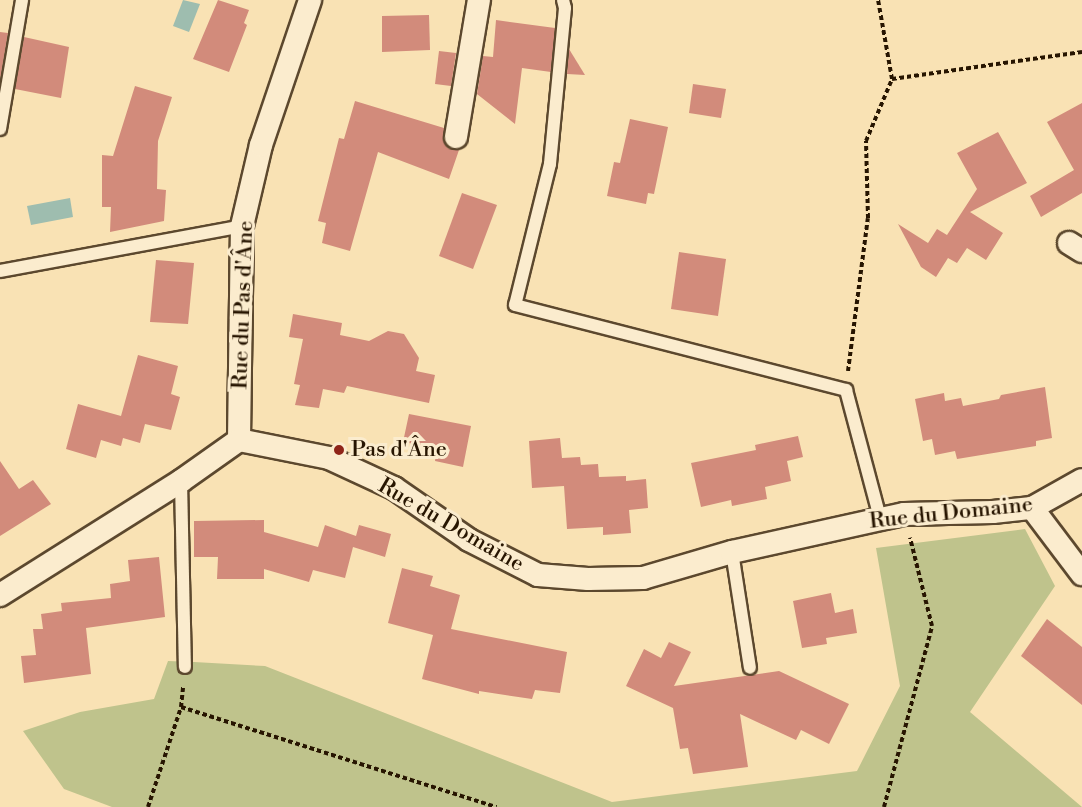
<!DOCTYPE html>
<html>
<head>
<meta charset="utf-8">
<style>
	body { margin:0 }
	#map { position:relative; width:1082px; height:807px; overflow:hidden; background:#f9e2b4; font-family:"Libre Bodoni",serif }
	div>[style] { position:absolute }
	[style*='--x'] { left:calc(var(--x)*1px); top:calc(var(--y)*1px); width:calc(var(--w)*1px); rotate:calc(var(--a)*1deg) }
	.green>* { inset:0; background:#bfc38c }
	.water>* { inset:0; background:#9ebdaf }
	.building>* { inset:0; background:#d28b7b }
	.path>* { height:4px; margin-top:-2px; transform-origin:0; background:repeating-linear-gradient(90deg,#271501 0 4.5px,transparent 0 7.5px) }
	.roads { filter:drop-shadow(2px 0 #5c482e) drop-shadow(-2px 0 #5c482e) drop-shadow(0 2px #5c482e) drop-shadow(0 -2px #5c482e) }
	.lane>* { height:12px; margin:-6px; padding:0 6px; transform-origin:6px; border-radius:6px; background:#fbecce }
	.street>* { height:22px; margin:-11px; padding:0 11px; transform-origin:11px; border-radius:11px; background:#fbecce }
	.dots>* { width:16px; height:16px; translate:-50% -50%; box-sizing:border-box; border:3px solid #fbecce; border-radius:50% }
	span { translate:-50% -50%; white-space:nowrap; text-align:center; line-height:1.15; -webkit-text-stroke:6px #fbecce; paint-order:stroke }
	.street-label { font-size:22px; color:#271501 }
	.poi-label { font-size:22px; color:#271501 }
	.left { translate:0 -50%; text-align:left }
</style>
</head>
<body>
<div id="map">
	<div class="green">
		<i style="clip-path:polygon(1025px 529px,1055px 586px,970px 712px,1082px 807px,112px 807px,64px 789px,23px 731px,80px 712px,154px 699px,168px 661px,194px 662px,265px 666px,612px 802px,857px 771px,900px 686px,876px 548px)"></i>
	</div>
	<div class="water">
		<i style="clip-path:polygon(183px 0,200px 4px,189px 32px,173px 26px)"></i>
		<i style="clip-path:polygon(70px 198px,73px 217px,31px 225px,27px 206px)"></i>
	</div>
	<div class="building">
		<i style="clip-path:polygon(218px 0,249px 10px,244px 23px,247px 25px,229px 72px,193px 59px)"></i>
		<i style="clip-path:polygon(429px 15px,430px 50px,382px 52px,382px 16px)"></i>
		<i style="clip-path:polygon(496px 20px,555px 28px,551px 72px,522px 68px,515px 124px,477px 94px,483px 56px,493px 57px)"></i>
		<i style="clip-path:polygon(0 32px,8px 33px,0 80px)"></i>
		<i style="clip-path:polygon(24px 37px,69px 47px,61px 98px,15px 89px)"></i>
		<i style="clip-path:polygon(569px 49px,585px 75px,567px 74px)"></i>
		<i style="clip-path:polygon(439px 51px,456px 53px,451px 86px,435px 84px)"></i>
		<i style="clip-path:polygon(693px 84px,726px 89px,721px 118px,689px 113px)"></i>
		<i style="clip-path:polygon(135px 86px,172px 97px,158px 141px,157px 189px,166px 190px,164px 221px,110px 232px,111px 207px,102px 207px,102px 155px,113px 156px)"></i>
		<i style="clip-path:polygon(355px 101px,444px 128px,444px 142px,448px 148px,459px 150px,449px 179px,378px 152px,350px 251px,322px 243px,326px 223px,318px 221px,339px 138px,344px 139px)"></i>
		<i style="clip-path:polygon(1082px 103px,1082px 193px,1041px 217px,1030px 196px,1074px 170px,1047px 122px)"></i>
		<i style="clip-path:polygon(630px 119px,668px 127px,654px 194px,648px 193px,646px 204px,607px 196px,614px 162px,620px 163px)"></i>
		<i style="clip-path:polygon(998px 132px,1027px 183px,970px 212px,1003px 233px,986px 260px,967px 248px,957px 263px,948px 258px,936px 277px,921px 267px,898px 224px,928px 243px,937px 229px,947px 235px,977px 189px,957px 153px)"></i>
		<i style="clip-path:polygon(462px 193px,497px 205px,473px 269px,439px 256px)"></i>
		<i style="clip-path:polygon(679px 252px,726px 259px,718px 316px,671px 309px)"></i>
		<i style="clip-path:polygon(156px 260px,194px 263px,188px 324px,150px 322px)"></i>
		<i style="clip-path:polygon(293px 314px,342px 323px,340px 335px,369px 341px,388px 331px,404px 334px,419px 358px,416px 371px,435px 375px,429px 403px,347px 386px,344px 393px,323px 389px,319px 408px,295px 405px,300px 385px,294px 384px,303px 339px,289px 337px)"></i>
		<i style="clip-path:polygon(138px 355px,178px 366px,171px 394px,180px 397px,171px 430px,145px 424px,140px 443px,123px 438px,121px 446px,101px 440px,96px 458px,66px 449px,78px 404px,121px 416px)"></i>
		<i style="clip-path:polygon(1045px 387px,1052px 438px,1036px 441px,1036px 446px,957px 459px,955px 451px,935px 455px,932px 439px,923px 441px,915px 399px,944px 393px,945px 401px,961px 398px,963px 406px,999px 399px,1001px 395px)"></i>
		<i style="clip-path:polygon(409px 414px,471px 426px,463px 467px,435px 461px,437px 448px,403px 442px)"></i>
		<i style="clip-path:polygon(798px 436px,803px 457px,787px 461px,791px 481px,765px 487px,767px 499px,732px 506px,731px 500px,701px 507px,691px 463px,756px 450px,755px 445px)"></i>
		<i style="clip-path:polygon(560px 438px,562px 458px,580px 457px,581px 465px,598px 464px,599px 477px,626px 476px,626px 481px,646px 479px,648px 508px,629px 510px,631px 533px,603px 535px,603px 527px,567px 529px,564px 486px,532px 488px,529px 441px)"></i>
		<i style="clip-path:polygon(0 461px,19px 489px,33px 480px,51px 504px,0 536px)"></i>
		<i style="clip-path:polygon(264px 520px,264px 532px,318px 547px,325px 525px,356px 536px,359px 525px,391px 534px,385px 557px,353px 547px,345px 578px,313px 570px,309px 582px,264px 569px,264px 579px,217px 579px,218px 557px,194px 557px,194px 521px)"></i>
		<i style="clip-path:polygon(159px 557px,165px 617px,86px 628px,91px 674px,24px 683px,21px 656px,36px 655px,33px 629px,43px 629px,41px 614px,62px 611px,61px 603px,111px 598px,110px 584px,130px 581px,128px 560px)"></i>
		<i style="clip-path:polygon(402px 568px,433px 576px,430px 586px,460px 595px,451px 629px,567px 652px,560px 693px,535px 690px,532px 699px,479px 691px,479px 694px,422px 679px,433px 635px,388px 623px)"></i>
		<i style="clip-path:polygon(831px 593px,835px 613px,853px 609px,857px 633px,826px 638px,827px 644px,802px 648px,793px 601px)"></i>
		<i style="clip-path:polygon(1047px 619px,1082px 647px,1082px 705px,1021px 656px)"></i>
		<i style="clip-path:polygon(669px 642px,691px 652px,674px 686px,779px 671px,849px 704px,829px 744px,801px 730px,796px 740px,740px 714px,748px 767px,693px 774px,688px 748px,680px 749px,673px 708px,626px 686px,644px 649px,661px 658px)"></i>
	</div>
	<div class="path">
		<i style="--x:892;--y:79;--w:192;--a:-8.1"></i>
		<i style="--x:848;--y:371;--w:154;--a:-82.6"></i>
		<i style="--x:868;--y:218;--w:77;--a:-91.5"></i>
		<i style="--x:866;--y:141;--w:67;--a:-67.2"></i>
		<i style="--x:892;--y:79;--w:80;--a:-100"></i>
		<i style="--x:181;--y:707;--w:331;--a:17.6"></i>
		<i style="--x:148;--y:807;--w:105;--a:-71.7"></i>
		<i style="--x:181;--y:707;--w:20;--a:-84"></i>
		<i style="--x:884;--y:807;--w:187;--a:-75.1"></i>
		<i style="--x:932;--y:626;--w:91;--a:-104"></i>
	</div>
	<div class="roads">
		<div class="lane">
			<i style="--x:563;--y:0;--w:8;--a:76"></i>
			<i style="--x:565;--y:8;--w:157;--a:95.5"></i>
			<i style="--x:550;--y:164;--w:145;--a:103.9"></i>
			<i style="--x:515;--y:305;--w:342;--a:14.4"></i>
			<i style="--x:846;--y:390;--w:132;--a:75.1"></i>
			<i style="--x:0;--y:129;--w:131;--a:-80.3"></i>
			<i style="--x:0;--y:271;--w:246;--a:-10.5"></i>
			<i style="--x:181;--y:481;--w:186;--a:88.8"></i>
			<i style="--x:732;--y:552;--w:117;--a:81.2"></i>
		</div>
		<div class="street">
			<i style="--x:456;--y:137;--w:139;--a:-80.5"></i>
			<i style="--x:1069;--y:243;--w:15;--a:32"></i>
			<i style="--x:239;--y:440;--w:214;--a:-89.2"></i>
			<i style="--x:242;--y:226;--w:83;--a:-76.8"></i>
			<i style="--x:261;--y:145;--w:153;--a:-71.3"></i>
			<i style="--x:1032;--y:508;--w:83;--a:52.9"></i>
			<i style="--x:0;--y:595;--w:214;--a:-32.2"></i>
			<i style="--x:181;--y:481;--w:71;--a:-35.3"></i>
			<i style="--x:239;--y:440;--w:92;--a:11.3"></i>
			<i style="--x:329;--y:458;--w:72;--a:24.8"></i>
			<i style="--x:394;--y:488;--w:91;--a:34.7"></i>
			<i style="--x:469;--y:540;--w:77;--a:26.9"></i>
			<i style="--x:538;--y:575;--w:50;--a:4.6"></i>
			<i style="--x:588;--y:579;--w:55;--a:-1"></i>
			<i style="--x:643;--y:578;--w:93;--a:-16.3"></i>
			<i style="--x:732;--y:552;--w:176;--a:-12.5"></i>
			<i style="--x:904;--y:514;--w:89;--a:-1.3"></i>
			<i style="--x:993;--y:512;--w:39;--a:-6"></i>
			<i style="--x:1032;--y:508;--w:57;--a:-29.2"></i>
		</div>
	</div>
	<div class="dots">
		<i style="left:339px;top:450px;background:#8f2418"></i>
	</div>
	<div class="street-label">
		<span style="left:243px;top:305px;rotate:-88deg">Rue du Pas d'Âne</span>
		<span style="left:951px;top:513px;rotate:-6deg">Rue du Domaine</span>
		<span style="left:451px;top:525px;rotate:30deg">Rue du Domaine</span>
	</div>
	<div class="poi-label">
		<span class="left" style="left:351px;top:450px">Pas d'Âne</span>
	</div>
</div>
</body>
</html>
